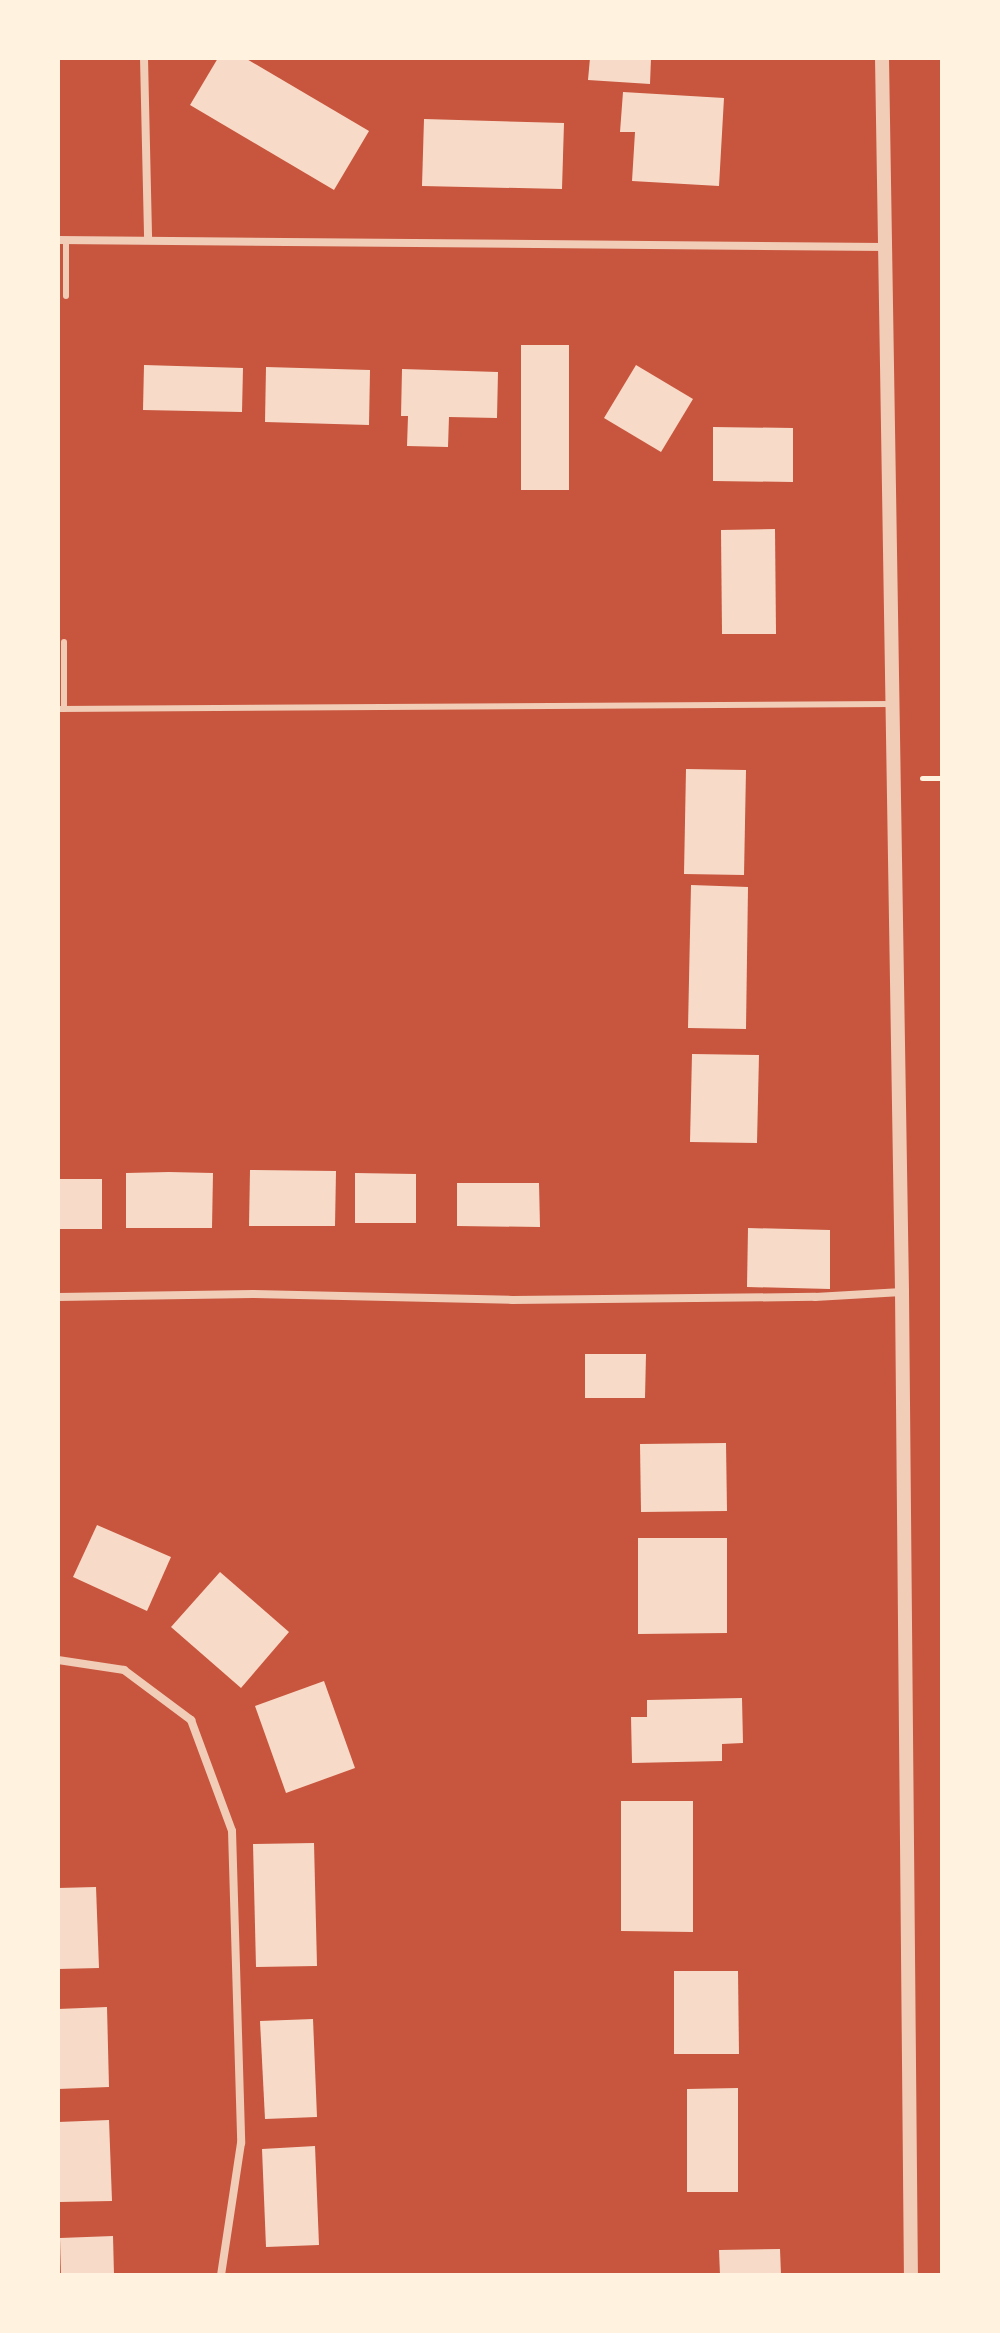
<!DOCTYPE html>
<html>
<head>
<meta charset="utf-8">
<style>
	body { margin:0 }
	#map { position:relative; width:1000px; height:2333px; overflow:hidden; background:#c8553d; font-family:"PT Sans",sans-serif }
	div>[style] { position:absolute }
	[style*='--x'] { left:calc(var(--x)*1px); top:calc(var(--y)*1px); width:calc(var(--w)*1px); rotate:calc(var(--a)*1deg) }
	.building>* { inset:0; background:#f7dbc8 }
	.path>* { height:5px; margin:-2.5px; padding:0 2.5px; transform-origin:2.5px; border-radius:2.5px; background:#fff3e0 }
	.service>* { height:6px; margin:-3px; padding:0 3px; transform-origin:3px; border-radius:3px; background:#f1ccb7 }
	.minor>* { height:8px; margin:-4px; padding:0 4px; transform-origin:4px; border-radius:4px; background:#f1ccb7 }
	.tertiary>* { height:14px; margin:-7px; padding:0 7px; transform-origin:7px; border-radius:7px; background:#f1ccb7 }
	span { translate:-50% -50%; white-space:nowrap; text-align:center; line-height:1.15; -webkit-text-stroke:8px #fff3e0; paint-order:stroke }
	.frame { position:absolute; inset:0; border:60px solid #fff3e0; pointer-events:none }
</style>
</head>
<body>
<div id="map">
	<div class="building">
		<i style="clip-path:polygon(218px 58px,245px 58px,369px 131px,334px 190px,190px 105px)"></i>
		<i style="clip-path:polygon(590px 58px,651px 58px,650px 84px,588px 80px)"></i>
		<i style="clip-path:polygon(623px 92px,724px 98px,719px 186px,632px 181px,635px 132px,620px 132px)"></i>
		<i style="clip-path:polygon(424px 119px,564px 123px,562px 189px,422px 186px)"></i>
		<i style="clip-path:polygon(521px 345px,569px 345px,569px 490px,521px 490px)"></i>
		<i style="clip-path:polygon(144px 365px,243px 368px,242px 412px,143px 410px)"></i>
		<i style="clip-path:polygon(636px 365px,693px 399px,661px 452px,604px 418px)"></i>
		<i style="clip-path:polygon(266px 367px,370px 370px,369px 425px,265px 422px)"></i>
		<i style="clip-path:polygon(402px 369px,498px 372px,497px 418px,449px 417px,448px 447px,407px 446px,408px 416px,401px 416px)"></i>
		<i style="clip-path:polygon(713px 427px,793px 428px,793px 482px,713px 481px)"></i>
		<i style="clip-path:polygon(775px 529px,776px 634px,722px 634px,721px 530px)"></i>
		<i style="clip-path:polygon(686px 769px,746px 770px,744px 875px,684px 874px)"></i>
		<i style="clip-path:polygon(691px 885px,748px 887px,746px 1029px,688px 1028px)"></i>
		<i style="clip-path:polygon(692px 1054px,759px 1055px,757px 1143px,690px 1142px)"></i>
		<i style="clip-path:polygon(250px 1170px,336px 1171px,335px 1226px,249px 1226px)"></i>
		<i style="clip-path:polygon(169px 1172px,213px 1173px,212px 1228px,126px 1228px,126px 1173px)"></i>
		<i style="clip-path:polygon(355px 1173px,416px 1174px,416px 1223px,355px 1223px)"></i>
		<i style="clip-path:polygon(58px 1179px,102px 1179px,102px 1229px,58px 1229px)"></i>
		<i style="clip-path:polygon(457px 1183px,539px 1183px,540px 1227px,457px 1226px)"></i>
		<i style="clip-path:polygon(748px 1228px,830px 1230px,830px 1289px,747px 1287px)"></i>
		<i style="clip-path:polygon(585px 1354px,646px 1354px,645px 1398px,585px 1398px)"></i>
		<i style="clip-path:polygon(726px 1443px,727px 1511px,641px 1512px,640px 1444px)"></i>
		<i style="clip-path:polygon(97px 1525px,171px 1557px,147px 1611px,73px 1577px)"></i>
		<i style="clip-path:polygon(638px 1538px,727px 1538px,727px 1633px,638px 1634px)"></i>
		<i style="clip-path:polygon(220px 1572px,289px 1632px,241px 1688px,171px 1627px)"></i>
		<i style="clip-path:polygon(324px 1681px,355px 1768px,286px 1793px,255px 1706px)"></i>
		<i style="clip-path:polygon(742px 1698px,743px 1743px,722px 1744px,722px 1761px,632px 1763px,631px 1717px,647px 1717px,647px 1700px)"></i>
		<i style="clip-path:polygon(621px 1801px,693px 1801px,693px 1932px,621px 1931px)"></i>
		<i style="clip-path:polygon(314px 1843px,317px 1966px,256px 1967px,253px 1844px)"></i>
		<i style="clip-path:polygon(96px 1887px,99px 1968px,58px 1969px,58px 1888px)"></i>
		<i style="clip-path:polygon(674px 1971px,738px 1971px,739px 2054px,674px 2054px)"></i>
		<i style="clip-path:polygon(107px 2007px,109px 2087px,58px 2089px,58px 2009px)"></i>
		<i style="clip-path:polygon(313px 2019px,317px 2117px,265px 2119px,260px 2021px)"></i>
		<i style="clip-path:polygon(738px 2088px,738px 2192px,687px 2192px,687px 2089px)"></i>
		<i style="clip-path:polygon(109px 2120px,112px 2201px,59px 2202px,58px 2122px)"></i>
		<i style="clip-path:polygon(315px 2146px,319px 2245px,266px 2247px,262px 2149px)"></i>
		<i style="clip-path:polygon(113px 2236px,114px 2275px,61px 2275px,60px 2238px)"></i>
		<i style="clip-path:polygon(780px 2249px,781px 2275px,720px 2275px,719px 2250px)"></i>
	</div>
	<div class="path">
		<i style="--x:922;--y:778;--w:20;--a:0"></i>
	</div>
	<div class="service">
		<i style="--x:66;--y:296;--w:56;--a:-90"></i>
		<i style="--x:58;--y:709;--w:834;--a:-0.34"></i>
		<i style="--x:64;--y:709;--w:67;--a:-90"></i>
	</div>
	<div class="minor">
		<i style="--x:144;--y:58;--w:182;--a:88.7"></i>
		<i style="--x:58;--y:240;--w:827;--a:0.48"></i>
		<i style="--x:58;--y:1297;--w:195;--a:-0.9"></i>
		<i style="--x:253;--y:1294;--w:259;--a:1.3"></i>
		<i style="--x:512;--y:1300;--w:303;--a:-0.6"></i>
		<i style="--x:815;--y:1297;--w:87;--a:-3.3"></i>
		<i style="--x:58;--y:1660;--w:67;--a:8.6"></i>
		<i style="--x:124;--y:1670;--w:84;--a:36.7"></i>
		<i style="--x:191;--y:1720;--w:118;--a:69.7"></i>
		<i style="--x:232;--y:1831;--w:312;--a:88.3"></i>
		<i style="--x:241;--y:2143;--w:134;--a:98.6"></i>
	</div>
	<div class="tertiary">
		<i style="--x:882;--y:58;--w:1234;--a:89.07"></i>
		<i style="--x:902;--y:1292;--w:983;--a:89.48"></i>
	</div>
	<div class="frame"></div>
</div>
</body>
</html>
